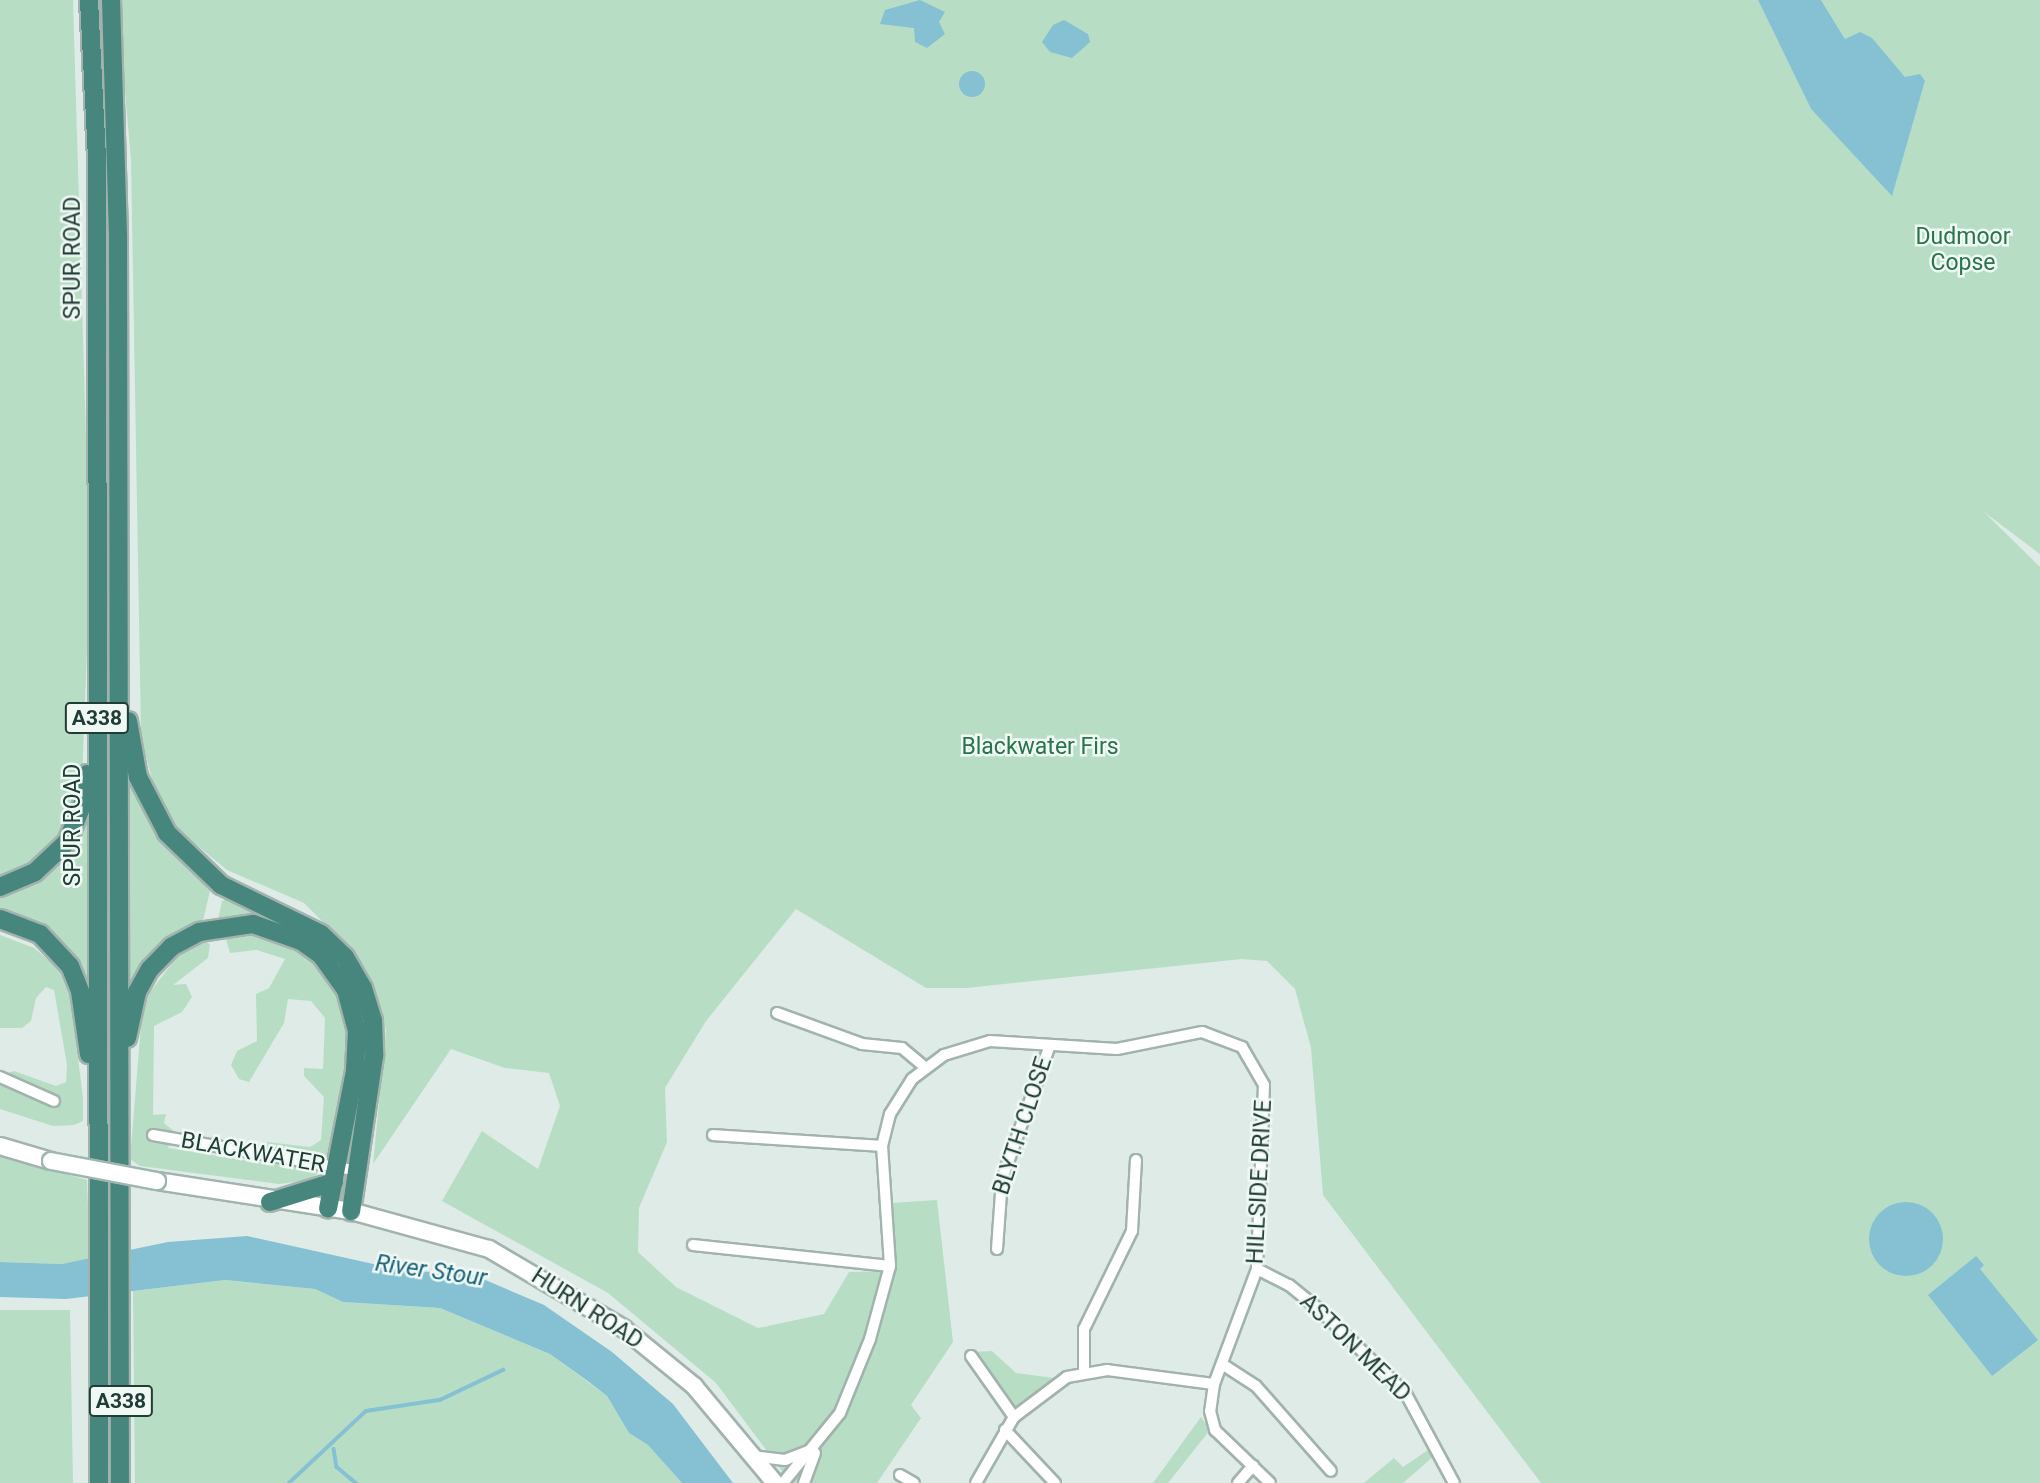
<!DOCTYPE html>
<html>
<head>
<meta charset="utf-8">
<style>
	body { margin:0 }
	#map { position:relative; width:2040px; height:1483px; overflow:hidden; background:#dfebe7; font-family:Roboto,sans-serif }
	div>[style] { position:absolute }
	[style*='--x'] { left:calc(var(--x)*1px); top:calc(var(--y)*1px); width:calc(var(--w)*1px); rotate:calc(var(--a)*1deg) }
	.green>* { inset:0; background:#b7dec4 }
	.water>* { inset:0; background:#85c1d3 }
	.round { border-radius:50% }
	.stream>* { height:3.5px; margin:-1.75px; padding:0 1.75px; transform-origin:1.75px; border-radius:1.75px; background:#85c1d3 }
	.roads { filter:drop-shadow(2px 0 #a2b3ae) drop-shadow(-2px 0 #a2b3ae) drop-shadow(0 2px #a2b3ae) drop-shadow(0 -2px #a2b3ae) }
	.minor>* { height:10px; margin:-5px; padding:0 5px; transform-origin:5px; border-radius:5px; background:#fff }
	.secondary>* { height:16px; margin:-8px; padding:0 8px; transform-origin:8px; border-radius:8px; background:#fff }
	.trunk>* { height:18px; margin:-9px; padding:0 9px; transform-origin:9px; border-radius:9px; background:#46867c }
	.bridges { filter:drop-shadow(2px 0 #9eb7b0) drop-shadow(-2px 0 #9eb7b0) drop-shadow(0 2px #9eb7b0) drop-shadow(0 -2px #9eb7b0) }
	.secondary-bridge>* { height:16px; margin:-8px; padding:0 8px; transform-origin:8px; border-radius:8px; background:#fff }
	span { translate:-50% -50%; white-space:nowrap; text-align:center; line-height:1.15; -webkit-text-stroke:5px #f0f8f4; paint-order:stroke }
	.shield-label span { padding:2px 5px; background:#f0f8f4; border:2px solid; border-radius:5px; -webkit-text-stroke-width:0 }
	.shield-label { font-size:21px; color:#203c36; font-weight:700 }
	.park-label { font-size:23px; color:#28744b }
	.street-label { font-size:23px; color:#203c36 }
	.water-label { font-size:24px; color:#18627a; font-style:italic }
</style>
</head>
<body>
<div id="map">
	<div class="green">
		<i style="clip-path:polygon(0 0,73px 0,90px 572px,82px 780px,65px 836px,38px 863px,0 881px)"></i>
		<i style="clip-path:polygon(117px 0,1758px 0,1811px 109px,1892px 195px,1925px 81px,1905px 77px,1891px 61px,1855px 39px,1845px 39px,1821px 0,2040px 0,2040px 554px,1984px 512px,2040px 567px,2040px 1483px,1541px 1483px,1323px 1195px,1311px 1048px,1295px 989px,1267px 961px,1242px 959px,967px 988px,926px 988px,796px 909px,706px 1021px,665px 1088px,667px 1142px,639px 1208px,638px 1252px,676px 1287px,758px 1328px,824px 1314px,849px 1272px,895px 1271px,891px 1203px,937px 1200px,953px 1342px,911px 1405px,921px 1418px,877px 1483px,791px 1483px,716px 1383px,608px 1293px,442px 1201px,482px 1131px,538px 1169px,560px 1106px,549px 1073px,505px 1068px,451px 1049px,373px 1164px,386px 1030px,357px 956px,304px 903px,227px 870px,175px 827px,159px 804px,146px 757px,141px 734px,131px 160px)"></i>
		<i style="clip-path:polygon(131px 774px,141px 807px,162px 841px,211px 887px,203px 921px,162px 944px,125px 992px,126px 775px)"></i>
		<i style="clip-path:polygon(88px 809px,91px 987px,87px 989px,75px 963px,0 915px,0 895px,58px 861px)"></i>
		<i style="clip-path:polygon(228px 899px,235px 900px,294px 929px,218px 920px,222px 901px)"></i>
		<i style="clip-path:polygon(254px 932px,286px 943px,313px 961px,339px 997px,349px 1026px,349px 1065px,332px 1153px,312px 1180px,279px 1184px,140px 1166px,130px 1159px,143px 1001px,180px 953px,204px 941px,210px 944px,208px 958px,173px 985px,186px 984px,192px 997px,182px 1012px,154px 1026px,153px 1115px,166px 1114px,164px 1123px,174px 1131px,168px 1148px,269px 1164px,267px 1142px,310px 1147px,321px 1140px,324px 1097px,304px 1076px,304px 1068px,323px 1069px,325px 1018px,311px 1001px,288px 999px,284px 1023px,249px 1082px,239px 1079px,231px 1065px,237px 1051px,257px 1041px,256px 994px,269px 988px,285px 959px,257px 950px,230px 953px,226px 939px)"></i>
		<i style="clip-path:polygon(0 935px,34px 948px,58px 968px,70px 997px,83px 1097px,83px 1121px,74px 1125px,53px 1126px,0 1109px,0 1076px,14px 1071px,56px 1086px,66px 1082px,67px 1065px,54px 990px,46px 987px,36px 998px,31px 1021px,22px 1028px,0 1028px)"></i>
		<i style="clip-path:polygon(0 1155px,87px 1180px,90px 1259px,62px 1264px,0 1262px)"></i>
		<i style="clip-path:polygon(225px 1280px,315px 1289px,343px 1302px,440px 1308px,550px 1354px,607px 1396px,629px 1433px,648px 1445px,682px 1483px,135px 1483px,133px 1291px)"></i>
		<i style="clip-path:polygon(0 1310px,70px 1310px,73px 1483px,0 1483px)"></i>
		<i style="clip-path:polygon(992px 1351px,1016px 1373px,1054px 1378px,1015px 1410px,971px 1352px)"></i>
		<i style="clip-path:polygon(1201px 1417px,1210px 1430px,1168px 1483px,1153px 1483px)"></i>
		<i style="clip-path:polygon(1431px 1448px,1434px 1456px,1403px 1483px,1364px 1483px,1394px 1458px,1403px 1467px)"></i>
	</div>
	<div class="water">
		<i style="clip-path:polygon(920px 0,945px 12px,939px 22px,945px 34px,927px 48px,915px 42px,914px 28px,880px 24px,885px 10px)"></i>
		<i style="clip-path:polygon(1758px 0,1821px 0,1845px 39px,1860px 32px,1872px 38px,1905px 77px,1920px 74px,1925px 81px,1892px 196px,1811px 109px)"></i>
		<i style="clip-path:polygon(1064px 20px,1088px 34px,1090px 42px,1072px 58px,1050px 52px,1042px 42px,1053px 25px)"></i>
		<i class="round" style="left:959px;top:71px;width:26px;height:26px"></i>
		<i class="round" style="left:1869px;top:1202px;width:74px;height:74px"></i>
		<i style="clip-path:polygon(247px 1236px,405px 1271px,469px 1273px,544px 1305px,612px 1352px,673px 1404px,733px 1483px,682px 1483px,648px 1445px,629px 1433px,607px 1396px,589px 1382px,550px 1354px,440px 1308px,343px 1302px,315px 1289px,225px 1280px,66px 1299px,0 1297px,0 1262px,62px 1264px,168px 1242px)"></i>
		<i style="clip-path:polygon(1976px 1256px,1984px 1265px,1980px 1269px,2038px 1340px,1992px 1376px,1928px 1295px)"></i>
	</div>
	<div class="stream">
		<i style="--x:334;--y:1449;--w:18;--a:81"></i>
		<i style="--x:337;--y:1467;--w:25;--a:40"></i>
		<i style="--x:289;--y:1483;--w:105;--a:-43.1"></i>
		<i style="--x:366;--y:1411;--w:75;--a:-8.5"></i>
		<i style="--x:440;--y:1400;--w:70;--a:-25.5"></i>
	</div>
	<div class="roads">
		<div class="minor">
			<i style="--x:777;--y:1013;--w:90;--a:20"></i>
			<i style="--x:862;--y:1044;--w:40;--a:5.7"></i>
			<i style="--x:902;--y:1048;--w:30;--a:40"></i>
			<i style="--x:0;--y:1077;--w:59;--a:24"></i>
			<i style="--x:153;--y:1135;--w:204;--a:9.9"></i>
			<i style="--x:713;--y:1135;--w:169;--a:3.7"></i>
			<i style="--x:693;--y:1245;--w:198;--a:6.1"></i>
			<i style="--x:997;--y:1249;--w:70;--a:-85.9"></i>
			<i style="--x:1002;--y:1179;--w:142;--a:-70.3"></i>
			<i style="--x:1257;--y:1269;--w:36;--a:27"></i>
			<i style="--x:1289;--y:1285;--w:41;--a:39.1"></i>
			<i style="--x:1321;--y:1311;--w:119;--a:44.3"></i>
			<i style="--x:1406;--y:1394;--w:101;--a:61.7"></i>
			<i style="--x:971;--y:1356;--w:75;--a:54.8"></i>
			<i style="--x:1222;--y:1364;--w:40;--a:32.9"></i>
			<i style="--x:1256;--y:1386;--w:113;--a:48.6"></i>
			<i style="--x:1084;--y:1372;--w:43;--a:-90"></i>
			<i style="--x:1084;--y:1329;--w:109;--a:-63.9"></i>
			<i style="--x:1132;--y:1231;--w:71;--a:-86.8"></i>
			<i style="--x:1005;--y:1430;--w:73;--a:46.7"></i>
			<i style="--x:752;--y:1456;--w:33;--a:7"></i>
			<i style="--x:785;--y:1460;--w:30;--a:-21"></i>
			<i style="--x:900;--y:1475;--w:16;--a:30"></i>
			<i style="--x:783;--y:1483;--w:90;--a:-50.8"></i>
			<i style="--x:840;--y:1413;--w:80;--a:-67.9"></i>
			<i style="--x:870;--y:1339;--w:76;--a:-74.7"></i>
			<i style="--x:890;--y:1266;--w:120;--a:-93.8"></i>
			<i style="--x:882;--y:1146;--w:33;--a:-76"></i>
			<i style="--x:890;--y:1114;--w:41;--a:-57.8"></i>
			<i style="--x:912;--y:1079;--w:40;--a:-37"></i>
			<i style="--x:944;--y:1055;--w:48;--a:-16.9"></i>
			<i style="--x:990;--y:1041;--w:127;--a:3.6"></i>
			<i style="--x:1117;--y:1049;--w:87;--a:-11.3"></i>
			<i style="--x:1202;--y:1032;--w:43;--a:20.6"></i>
			<i style="--x:1242;--y:1047;--w:44;--a:59.9"></i>
			<i style="--x:1264;--y:1085;--w:184;--a:92.2"></i>
			<i style="--x:1257;--y:1269;--w:123;--a:110.5"></i>
			<i style="--x:1214;--y:1384;--w:27;--a:98"></i>
			<i style="--x:1210;--y:1411;--w:20;--a:75"></i>
			<i style="--x:1215;--y:1430;--w:76;--a:43.9"></i>
			<i style="--x:804;--y:1483;--w:32;--a:-70"></i>
			<i style="--x:976;--y:1483;--w:76;--a:-60.1"></i>
			<i style="--x:1014;--y:1417;--w:66;--a:-37"></i>
			<i style="--x:1067;--y:1377;--w:41;--a:-9.9"></i>
			<i style="--x:1107;--y:1370;--w:108;--a:7.5"></i>
			<i style="--x:1238;--y:1483;--w:23;--a:-49"></i>
		</div>
		<div class="secondary">
			<i style="--x:0;--y:1146;--w:53;--a:16.4"></i>
			<i style="--x:157;--y:1181;--w:196;--a:8.8"></i>
			<i style="--x:351;--y:1211;--w:143;--a:15.4"></i>
			<i style="--x:489;--y:1249;--w:156;--a:30.5"></i>
			<i style="--x:623;--y:1328;--w:92;--a:39.2"></i>
			<i style="--x:694;--y:1386;--w:126;--a:50.1"></i>
		</div>
		<div class="trunk">
			<i style="--x:89;--y:0;--w:160;--a:87.1"></i>
			<i style="--x:97;--y:160;--w:1323;--a:89.91"></i>
			<i style="--x:111;--y:0;--w:239;--a:88.3"></i>
			<i style="--x:118;--y:239;--w:1244;--a:89.91"></i>
			<i style="--x:128;--y:721;--w:57;--a:79.9"></i>
			<i style="--x:138;--y:777;--w:63;--a:62.6"></i>
			<i style="--x:167;--y:833;--w:75;--a:43.9"></i>
			<i style="--x:221;--y:885;--w:111;--a:26.1"></i>
			<i style="--x:321;--y:934;--w:33;--a:44"></i>
			<i style="--x:345;--y:957;--w:36;--a:60"></i>
			<i style="--x:363;--y:988;--w:34;--a:73"></i>
			<i style="--x:373;--y:1020;--w:36;--a:88"></i>
			<i style="--x:374;--y:1056;--w:157;--a:98.4"></i>
			<i style="--x:0;--y:887;--w:38;--a:-23"></i>
			<i style="--x:35;--y:872;--w:44;--a:-43.2"></i>
			<i style="--x:67;--y:842;--w:48;--a:-67.8"></i>
			<i style="--x:85;--y:798;--w:24;--a:-85"></i>
			<i style="--x:0;--y:919;--w:43;--a:20.6"></i>
			<i style="--x:40;--y:934;--w:44;--a:46.8"></i>
			<i style="--x:70;--y:966;--w:27;--a:68"></i>
			<i style="--x:80;--y:991;--w:64;--a:81.9"></i>
			<i style="--x:127;--y:1038;--w:47;--a:-77.7"></i>
			<i style="--x:137;--y:992;--w:26;--a:-61"></i>
			<i style="--x:150;--y:969;--w:30;--a:-46"></i>
			<i style="--x:171;--y:947;--w:32;--a:-28"></i>
			<i style="--x:199;--y:932;--w:55;--a:-8.4"></i>
			<i style="--x:253;--y:924;--w:51;--a:19.5"></i>
			<i style="--x:301;--y:941;--w:24;--a:35"></i>
			<i style="--x:321;--y:955;--w:43;--a:54.5"></i>
			<i style="--x:346;--y:990;--w:42;--a:75"></i>
			<i style="--x:357;--y:1031;--w:40;--a:92.9"></i>
			<i style="--x:355;--y:1071;--w:140;--a:101.1"></i>
			<i style="--x:270;--y:1202;--w:67;--a:-17.4"></i>
		</div>
	</div>
	<div class="bridges">
		<div class="secondary-bridge">
			<i style="--x:51;--y:1161;--w:108;--a:10.7"></i>
		</div>
	</div>
	<div class="shield-label">
		<span style="left:97px;top:718px">A338</span>
		<span style="left:121px;top:1401px">A338</span>
	</div>
	<div class="park-label">
		<span style="left:1963px;top:250px">Dudmoor<br>Copse</span>
		<span style="left:1040px;top:747px">Blackwater Firs</span>
	</div>
	<div class="street-label">
		<span style="left:73px;top:258px;rotate:-90deg">SPUR ROAD</span>
		<span style="left:73px;top:825px;rotate:-90deg">SPUR ROAD</span>
		<span style="left:1023px;top:1126px;rotate:-72deg">BLYTH CLOSE</span>
		<span style="left:253px;top:1153px;rotate:10deg">BLACKWATER</span>
		<span style="left:1260px;top:1182px;rotate:-87deg">HILLSIDE DRIVE</span>
		<span style="left:587px;top:1309px;rotate:33deg">HURN ROAD</span>
		<span style="left:1355px;top:1348px;rotate:44deg">ASTON MEAD</span>
	</div>
	<div class="water-label">
		<span style="left:431px;top:1271px;rotate:8deg">River Stour</span>
	</div>
</div>
</body>
</html>
